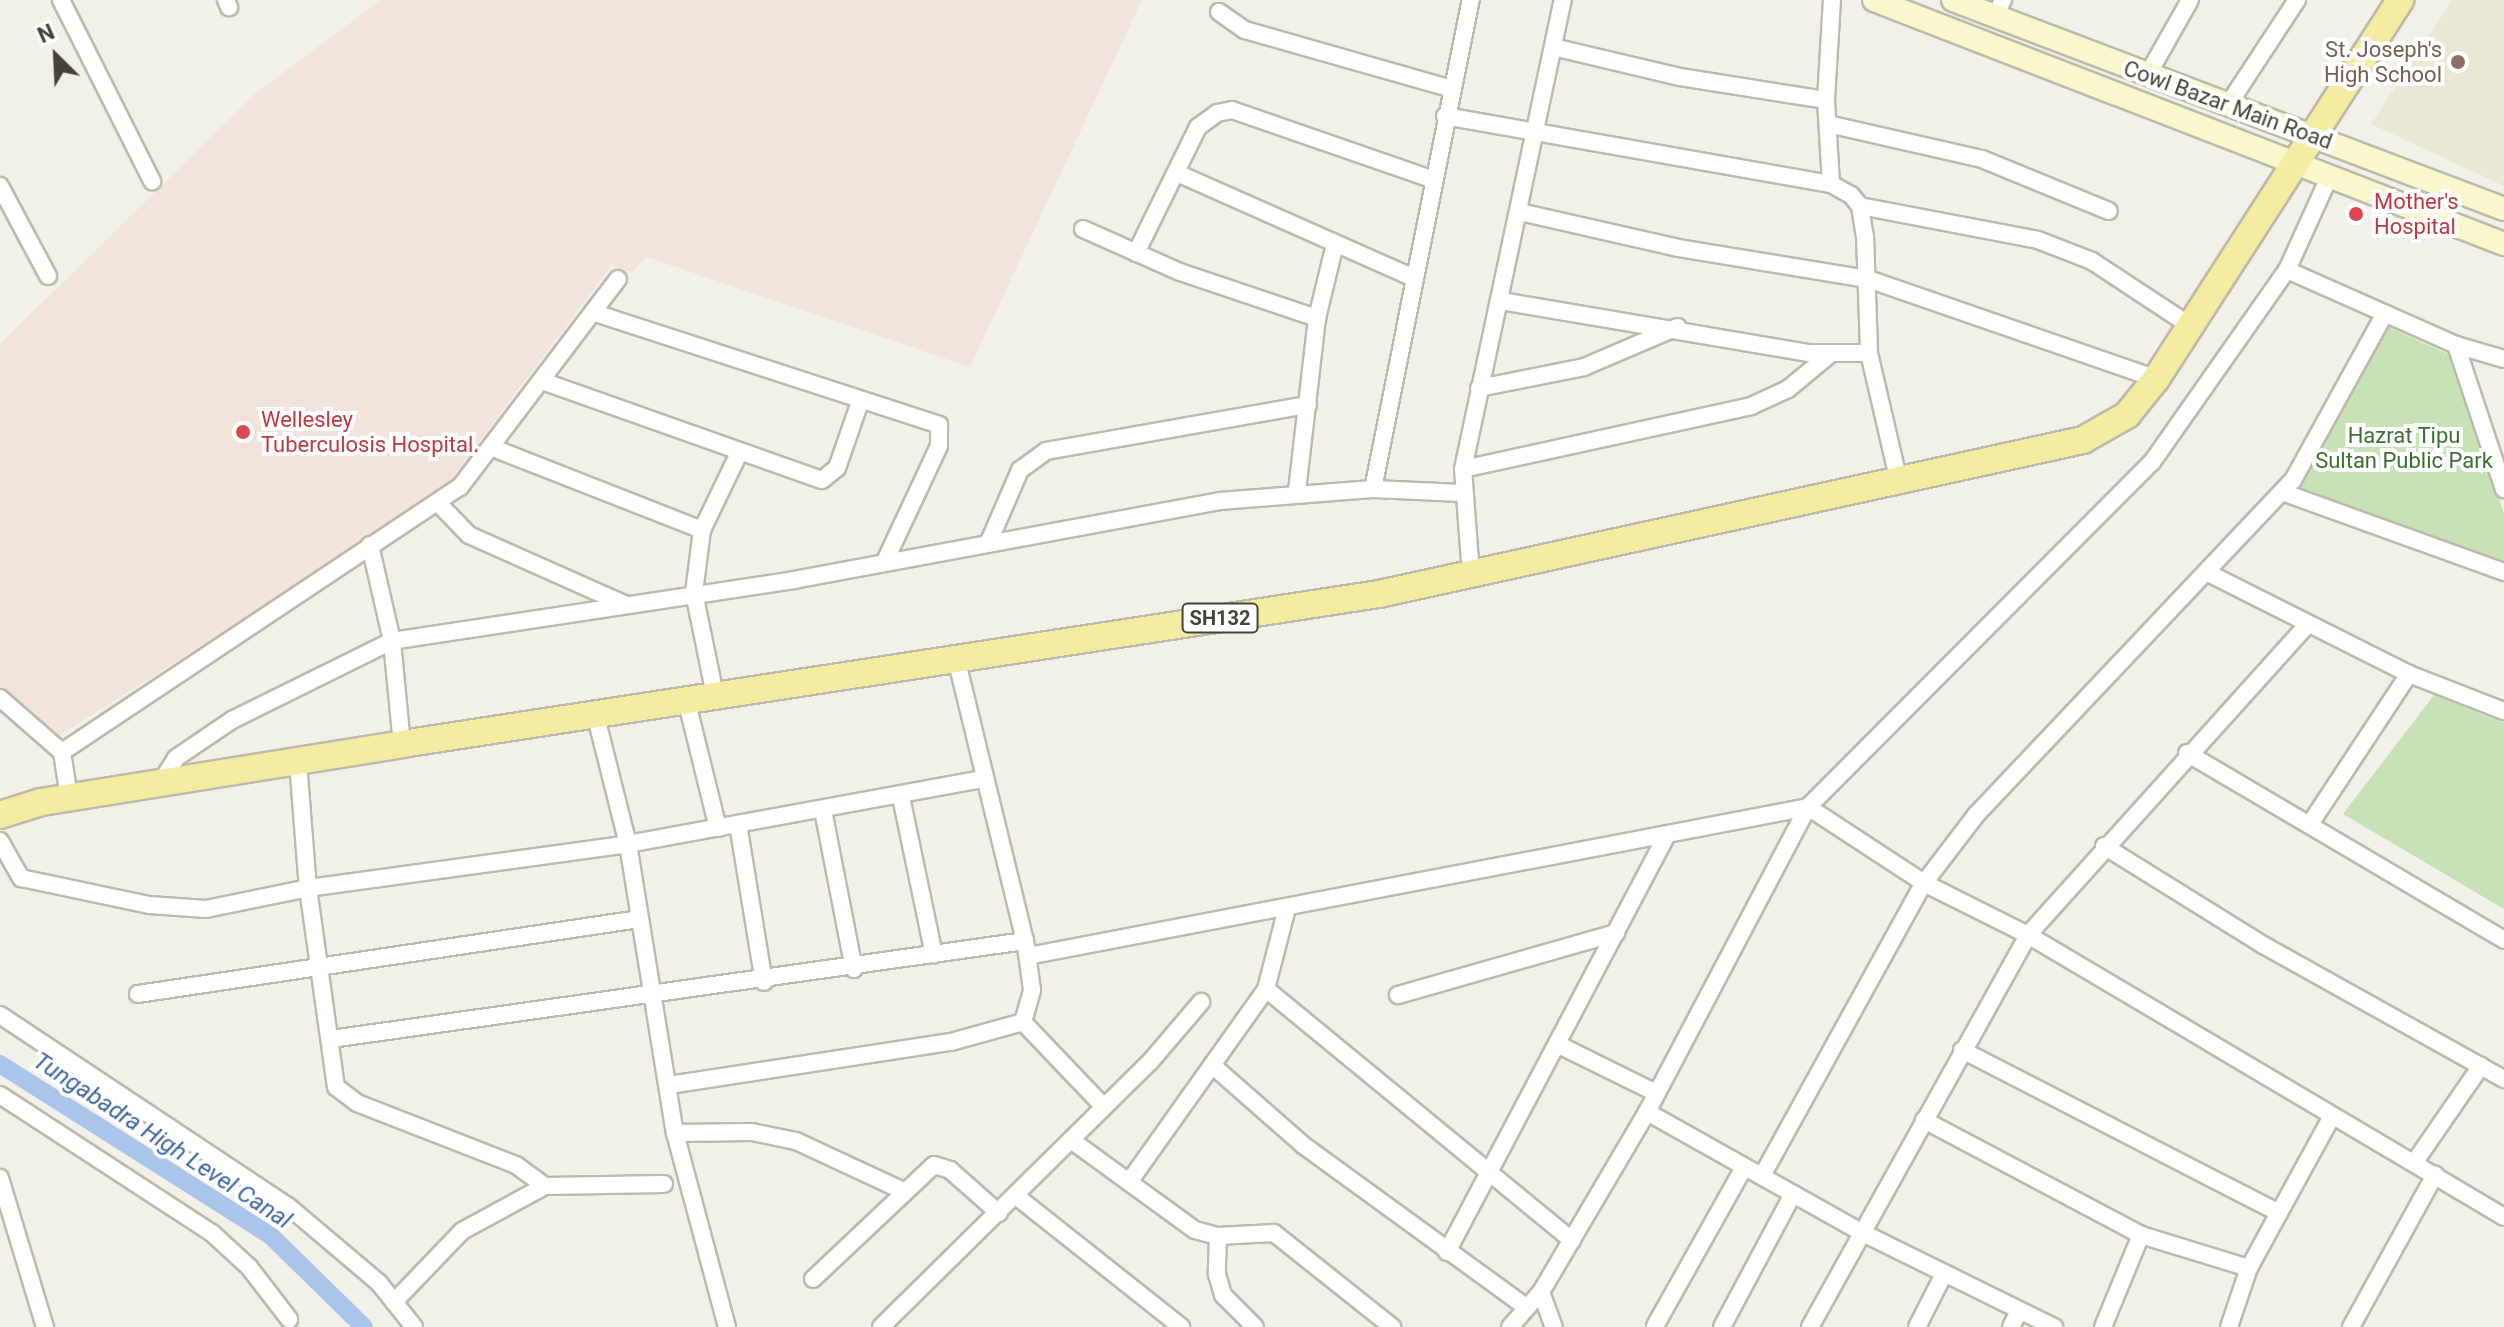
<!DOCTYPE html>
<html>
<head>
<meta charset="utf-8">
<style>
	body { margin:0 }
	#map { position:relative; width:2504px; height:1327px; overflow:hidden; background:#f2f1e9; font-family:Roboto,sans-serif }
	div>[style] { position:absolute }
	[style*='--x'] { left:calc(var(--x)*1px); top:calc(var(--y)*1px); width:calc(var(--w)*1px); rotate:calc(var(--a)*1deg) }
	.education>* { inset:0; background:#eae8d4 }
	.medical>* { inset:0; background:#f2e4dd }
	.green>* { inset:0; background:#c6e2b6 }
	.canal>* { height:18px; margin:-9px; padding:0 9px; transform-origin:9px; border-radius:9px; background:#abc4e9 }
	.roads { filter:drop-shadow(2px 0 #bdbaac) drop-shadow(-2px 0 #bdbaac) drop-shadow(0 2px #bdbaac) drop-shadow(0 -2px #bdbaac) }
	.street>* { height:16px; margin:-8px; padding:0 8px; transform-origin:8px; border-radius:8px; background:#fff }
	.secondary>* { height:22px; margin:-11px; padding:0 11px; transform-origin:11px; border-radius:11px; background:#f9f7cc }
	.primary>* { height:26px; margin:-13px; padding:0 13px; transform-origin:13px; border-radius:13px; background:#f4eca0 }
	.dots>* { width:22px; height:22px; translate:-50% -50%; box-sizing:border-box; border:4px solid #fff; border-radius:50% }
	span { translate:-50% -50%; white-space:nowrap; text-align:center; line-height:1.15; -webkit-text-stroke:8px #fff; paint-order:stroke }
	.shield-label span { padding:2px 6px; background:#fff; border:2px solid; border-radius:6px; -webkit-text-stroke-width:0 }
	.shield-label { font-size:20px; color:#454338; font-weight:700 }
	.education-label { font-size:22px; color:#785e54 }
	.right { translate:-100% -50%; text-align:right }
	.street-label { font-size:22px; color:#454338 }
	.health-label { font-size:22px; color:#be3a42 }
	.left { translate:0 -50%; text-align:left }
	.park-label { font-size:22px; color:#3d7131 }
	.water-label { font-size:24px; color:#3c65a6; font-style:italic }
	.north { position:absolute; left:16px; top:16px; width:80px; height:80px; -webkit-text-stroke:6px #fff; paint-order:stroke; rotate:336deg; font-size:22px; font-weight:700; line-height:32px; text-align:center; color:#454338 }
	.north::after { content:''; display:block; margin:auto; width:28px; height:36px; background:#454338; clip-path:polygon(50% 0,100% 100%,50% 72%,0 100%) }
</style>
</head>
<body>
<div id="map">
	<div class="education">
		<i style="clip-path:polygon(2452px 0,2504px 0,2504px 186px,2371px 124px)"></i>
	</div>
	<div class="medical">
		<i style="clip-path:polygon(381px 0,1142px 0,970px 367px,646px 257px,632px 273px,612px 265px,438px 496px,57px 737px,0 688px,0 344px,257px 92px)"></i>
	</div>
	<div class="green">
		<i style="clip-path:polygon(2386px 326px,2450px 355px,2504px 514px,2504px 562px,2296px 488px)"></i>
		<i style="clip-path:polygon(2434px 695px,2504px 723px,2504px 909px,2343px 814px)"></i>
	</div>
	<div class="canal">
		<i style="--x:0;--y:1064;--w:321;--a:32.4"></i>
		<i style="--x:271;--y:1236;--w:130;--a:44.4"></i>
	</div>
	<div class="roads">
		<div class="street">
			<i style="--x:61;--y:0;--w:203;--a:63.3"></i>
			<i style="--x:226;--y:0;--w:8;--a:67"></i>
			<i style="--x:1219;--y:12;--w:32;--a:35"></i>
			<i style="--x:1245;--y:30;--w:215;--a:15.9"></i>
			<i style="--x:1995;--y:17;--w:19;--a:-65"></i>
			<i style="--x:1553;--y:47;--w:130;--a:13.3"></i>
			<i style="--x:1680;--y:77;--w:148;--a:9"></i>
			<i style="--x:2147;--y:76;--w:87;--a:-60.5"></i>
			<i style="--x:2228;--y:105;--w:126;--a:-56.7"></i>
			<i style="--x:1445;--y:116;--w:392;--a:10"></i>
			<i style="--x:1831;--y:184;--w:23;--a:29"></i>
			<i style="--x:1851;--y:195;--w:14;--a:51"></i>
			<i style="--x:1860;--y:206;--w:30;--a:81"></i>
			<i style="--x:1865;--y:236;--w:117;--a:88"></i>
			<i style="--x:1869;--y:353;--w:132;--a:76.9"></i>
			<i style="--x:1828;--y:124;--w:158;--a:12.8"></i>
			<i style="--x:1982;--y:159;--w:137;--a:22.3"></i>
			<i style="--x:1177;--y:173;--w:257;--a:23.9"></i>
			<i style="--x:1831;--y:184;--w:84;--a:-93.4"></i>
			<i style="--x:1826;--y:100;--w:100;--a:-86.6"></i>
			<i style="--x:0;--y:186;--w:102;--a:61.9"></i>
			<i style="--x:1860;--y:206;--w:181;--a:10.8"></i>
			<i style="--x:2038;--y:240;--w:58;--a:21.3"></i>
			<i style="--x:2092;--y:261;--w:120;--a:33.4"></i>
			<i style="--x:1520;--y:212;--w:162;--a:12.8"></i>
			<i style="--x:1678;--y:248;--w:193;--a:9.3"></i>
			<i style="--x:1868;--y:279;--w:305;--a:19.1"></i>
			<i style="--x:1083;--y:229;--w:106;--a:23.9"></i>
			<i style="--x:1180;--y:272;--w:145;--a:18.6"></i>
			<i style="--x:1136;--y:253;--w:140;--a:-63.8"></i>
			<i style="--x:1198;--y:127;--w:24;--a:-36"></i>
			<i style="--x:1217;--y:113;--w:15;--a:-11"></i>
			<i style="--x:1232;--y:110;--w:214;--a:19.1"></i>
			<i style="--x:2287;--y:270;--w:185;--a:23.9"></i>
			<i style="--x:2456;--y:345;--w:50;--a:16.3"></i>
			<i style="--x:1501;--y:301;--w:311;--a:9.6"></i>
			<i style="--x:1808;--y:353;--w:61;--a:0"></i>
			<i style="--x:595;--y:313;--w:362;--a:18"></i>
			<i style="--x:939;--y:425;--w:21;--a:90"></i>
			<i style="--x:939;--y:446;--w:125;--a:115.1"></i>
			<i style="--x:2456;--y:345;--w:152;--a:71.6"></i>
			<i style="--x:542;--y:381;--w:297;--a:19.5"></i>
			<i style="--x:822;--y:480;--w:19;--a:-39"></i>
			<i style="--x:837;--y:468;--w:70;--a:-70.8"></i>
			<i style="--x:1479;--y:388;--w:107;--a:-11.3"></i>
			<i style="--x:1584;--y:367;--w:102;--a:-23.1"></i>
			<i style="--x:493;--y:448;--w:225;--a:21.4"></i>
			<i style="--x:1463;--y:469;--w:295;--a:-12.3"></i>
			<i style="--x:1751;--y:406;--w:41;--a:-24.7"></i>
			<i style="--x:1788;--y:389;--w:52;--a:-39.5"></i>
			<i style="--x:1373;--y:489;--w:499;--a:-78.7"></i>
			<i style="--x:1297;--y:491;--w:174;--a:-83.4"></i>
			<i style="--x:1317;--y:318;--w:76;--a:-76.3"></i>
			<i style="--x:2282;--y:492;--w:236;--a:19.8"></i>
			<i style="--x:438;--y:503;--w:45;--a:45.9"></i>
			<i style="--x:469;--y:535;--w:170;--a:24"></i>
			<i style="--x:988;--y:544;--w:81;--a:-66.6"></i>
			<i style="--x:1020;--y:470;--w:32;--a:-36"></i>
			<i style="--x:1046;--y:451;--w:266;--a:-10"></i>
			<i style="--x:370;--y:545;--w:98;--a:77.1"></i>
			<i style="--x:392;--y:641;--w:407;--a:-8.6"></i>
			<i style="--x:794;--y:580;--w:433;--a:-10.5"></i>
			<i style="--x:1220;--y:501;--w:153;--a:-4.5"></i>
			<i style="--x:1373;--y:489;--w:89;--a:2.6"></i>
			<i style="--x:2208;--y:573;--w:225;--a:26.7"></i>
			<i style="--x:2409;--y:674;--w:102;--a:21.3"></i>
			<i style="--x:1471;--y:575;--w:106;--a:-94.3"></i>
			<i style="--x:1463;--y:469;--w:480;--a:-78"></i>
			<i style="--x:715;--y:695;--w:104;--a:-101.6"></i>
			<i style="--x:694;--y:593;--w:64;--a:-82.8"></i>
			<i style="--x:702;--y:530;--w:85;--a:-64.3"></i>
			<i style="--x:0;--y:698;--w:82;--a:41.1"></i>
			<i style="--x:62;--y:752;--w:46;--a:81.2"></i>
			<i style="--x:686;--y:699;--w:133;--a:76.1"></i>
			<i style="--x:595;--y:713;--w:135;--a:75.9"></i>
			<i style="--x:628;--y:844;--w:293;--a:80.8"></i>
			<i style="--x:675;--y:1133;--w:201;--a:75"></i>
			<i style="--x:62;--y:752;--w:478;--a:-33.7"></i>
			<i style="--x:460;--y:487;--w:261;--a:-52.8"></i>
			<i style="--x:2187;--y:753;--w:368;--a:30.5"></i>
			<i style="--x:298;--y:762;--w:126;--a:85.5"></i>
			<i style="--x:308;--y:888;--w:201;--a:82"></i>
			<i style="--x:336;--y:1087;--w:26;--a:37"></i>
			<i style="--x:357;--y:1103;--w:171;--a:21.3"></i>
			<i style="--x:516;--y:1165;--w:36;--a:36"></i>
			<i style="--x:160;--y:783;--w:30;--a:-57"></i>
			<i style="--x:176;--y:758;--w:68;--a:-34.2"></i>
			<i style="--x:232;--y:720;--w:178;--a:-26.3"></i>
			<i style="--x:392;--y:641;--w:103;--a:84.5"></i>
			<i style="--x:901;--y:797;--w:161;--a:78.2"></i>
			<i style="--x:823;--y:810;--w:162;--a:79"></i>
			<i style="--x:738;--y:824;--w:160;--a:80.7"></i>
			<i style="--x:2310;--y:824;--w:180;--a:-56.6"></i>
			<i style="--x:0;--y:841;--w:43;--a:60.4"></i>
			<i style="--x:21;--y:878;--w:131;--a:11.9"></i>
			<i style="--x:149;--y:905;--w:57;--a:4"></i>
			<i style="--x:206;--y:909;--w:104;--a:-11.6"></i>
			<i style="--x:308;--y:888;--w:323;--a:-7.8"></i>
			<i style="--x:628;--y:844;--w:360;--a:-10.4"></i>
			<i style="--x:2104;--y:846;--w:187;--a:31.9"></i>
			<i style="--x:2263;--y:945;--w:276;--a:29.1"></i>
			<i style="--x:1028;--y:956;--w:794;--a:-10.81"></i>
			<i style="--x:1808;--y:807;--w:139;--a:33.2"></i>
			<i style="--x:1924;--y:883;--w:116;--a:26.6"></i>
			<i style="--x:2028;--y:935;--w:553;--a:30.64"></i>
			<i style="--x:1266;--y:989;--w:396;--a:39.4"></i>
			<i style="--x:138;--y:994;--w:507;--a:-8.51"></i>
			<i style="--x:1398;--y:995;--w:227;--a:-15.9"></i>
			<i style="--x:0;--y:1015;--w:346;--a:33.6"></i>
			<i style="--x:288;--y:1206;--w:119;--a:40.2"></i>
			<i style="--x:379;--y:1283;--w:56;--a:51.5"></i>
			<i style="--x:1023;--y:1022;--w:117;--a:46.4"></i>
			<i style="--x:331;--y:1039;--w:701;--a:-8.04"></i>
			<i style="--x:1025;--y:941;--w:291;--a:-103.7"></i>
			<i style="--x:1557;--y:1044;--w:108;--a:26.3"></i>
			<i style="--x:1962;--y:1050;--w:356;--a:27.2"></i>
			<i style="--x:2279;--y:1213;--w:111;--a:-61.3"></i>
			<i style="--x:1212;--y:1065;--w:121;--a:41.3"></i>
			<i style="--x:1303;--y:1145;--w:276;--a:36"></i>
			<i style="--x:669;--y:1085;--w:285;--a:-8.7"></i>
			<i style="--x:951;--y:1042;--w:75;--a:-15.5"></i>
			<i style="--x:1023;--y:1022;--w:33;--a:-74"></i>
			<i style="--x:1032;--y:990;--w:44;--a:-97.8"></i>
			<i style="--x:0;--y:1095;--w:253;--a:33.1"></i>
			<i style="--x:212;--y:1233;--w:50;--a:42.6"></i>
			<i style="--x:249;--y:1267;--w:66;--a:52.4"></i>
			<i style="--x:1647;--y:1112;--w:248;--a:29.3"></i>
			<i style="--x:1863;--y:1233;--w:213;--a:26.2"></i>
			<i style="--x:1924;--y:1120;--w:246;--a:27.9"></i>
			<i style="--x:2141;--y:1235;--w:113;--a:17"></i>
			<i style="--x:675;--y:1133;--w:77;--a:-0.7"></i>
			<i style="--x:752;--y:1132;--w:45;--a:11.6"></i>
			<i style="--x:796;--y:1141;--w:118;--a:25"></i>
			<i style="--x:1071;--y:1140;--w:153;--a:36"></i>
			<i style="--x:1195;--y:1230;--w:24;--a:15"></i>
			<i style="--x:1218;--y:1236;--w:56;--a:-3.1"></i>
			<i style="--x:1274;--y:1233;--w:151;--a:38.5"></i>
			<i style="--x:2414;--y:1163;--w:118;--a:-55.4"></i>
			<i style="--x:1762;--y:1176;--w:335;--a:-61.1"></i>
			<i style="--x:1924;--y:883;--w:86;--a:-52.6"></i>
			<i style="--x:1976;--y:815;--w:461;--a:-46.6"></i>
			<i style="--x:2293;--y:480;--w:188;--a:-61.1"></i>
			<i style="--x:0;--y:1178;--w:156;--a:73.2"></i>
			<i style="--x:1129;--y:1182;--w:237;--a:-54.6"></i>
			<i style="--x:1266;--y:989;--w:84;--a:-75.5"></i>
			<i style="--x:1016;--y:1196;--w:211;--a:38.4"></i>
			<i style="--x:1218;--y:1236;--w:38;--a:92"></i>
			<i style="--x:1217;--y:1274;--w:22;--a:74"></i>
			<i style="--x:1223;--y:1295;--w:45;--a:45"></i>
			<i style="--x:1447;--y:1252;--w:471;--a:-62.2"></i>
			<i style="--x:813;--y:1279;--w:166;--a:-43.3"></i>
			<i style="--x:934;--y:1165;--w:17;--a:17"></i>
			<i style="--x:950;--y:1170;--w:65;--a:41.3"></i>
			<i style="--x:1541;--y:1292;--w:37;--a:70"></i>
			<i style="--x:394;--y:1302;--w:98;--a:-46.2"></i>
			<i style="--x:462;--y:1231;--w:94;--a:-28.5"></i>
			<i style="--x:545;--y:1186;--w:119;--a:-1"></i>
			<i style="--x:1655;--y:1326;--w:180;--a:-60.7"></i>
			<i style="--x:881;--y:1327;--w:378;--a:-44.6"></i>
			<i style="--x:1150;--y:1062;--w:79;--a:-49.6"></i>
			<i style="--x:1510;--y:1327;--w:47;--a:-48.5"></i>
			<i style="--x:1541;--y:1292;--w:209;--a:-59.5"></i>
			<i style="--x:1647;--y:1112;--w:345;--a:-62.2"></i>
			<i style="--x:1808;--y:807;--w:487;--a:-45.1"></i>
			<i style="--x:2152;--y:462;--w:235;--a:-54.9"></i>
			<i style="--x:2287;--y:270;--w:104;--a:-65.6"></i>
			<i style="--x:1722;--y:1327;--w:151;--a:-61.9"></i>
			<i style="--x:1810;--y:1327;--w:449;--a:-60.9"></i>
			<i style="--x:2028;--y:935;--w:418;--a:-48"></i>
			<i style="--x:1917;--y:1327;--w:59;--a:-63"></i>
			<i style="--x:2011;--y:1327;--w:18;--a:-63"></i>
			<i style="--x:2103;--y:1327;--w:100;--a:-67.6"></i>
			<i style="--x:2229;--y:1327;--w:62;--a:-71.3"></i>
			<i style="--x:2249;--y:1268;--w:63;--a:-61.4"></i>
			<i style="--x:2351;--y:1327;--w:174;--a:-61.1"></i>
		</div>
		<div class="secondary">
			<i style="--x:1874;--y:0;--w:676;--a:21.17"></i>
			<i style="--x:1953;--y:0;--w:589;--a:20.77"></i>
		</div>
		<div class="primary">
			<i style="--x:0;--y:815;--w:43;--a:-17.6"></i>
			<i style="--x:41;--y:802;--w:366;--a:-9.1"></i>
			<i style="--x:402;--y:744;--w:988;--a:-8.73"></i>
			<i style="--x:1379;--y:594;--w:721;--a:-12.34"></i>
			<i style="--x:2083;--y:440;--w:51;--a:-29.6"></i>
			<i style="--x:2127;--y:415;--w:46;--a:-51.1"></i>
			<i style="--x:2156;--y:379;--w:451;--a:-57.2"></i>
		</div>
	</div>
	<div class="dots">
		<i style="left:2458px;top:62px;background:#8d6e63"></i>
		<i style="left:2356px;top:214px;background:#e0444e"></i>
		<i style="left:243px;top:432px;background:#e0444e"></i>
	</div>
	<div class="shield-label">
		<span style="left:1220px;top:618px">SH132</span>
	</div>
	<div class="education-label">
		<span class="right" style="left:2442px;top:62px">St. Joseph's<br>High School</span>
	</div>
	<div class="street-label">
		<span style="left:2228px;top:105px;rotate:20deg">Cowl Bazar Main Road</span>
	</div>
	<div class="health-label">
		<span class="left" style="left:2374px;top:214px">Mother's<br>Hospital</span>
		<span class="left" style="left:261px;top:432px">Wellesley<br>Tuberculosis Hospital.</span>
	</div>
	<div class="park-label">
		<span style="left:2404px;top:448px">Hazrat Tipu<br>Sultan Public Park</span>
	</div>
	<div class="water-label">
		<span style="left:162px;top:1141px;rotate:33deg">Tungabadra High Level Canal</span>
	</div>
	<div class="north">N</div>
</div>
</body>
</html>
